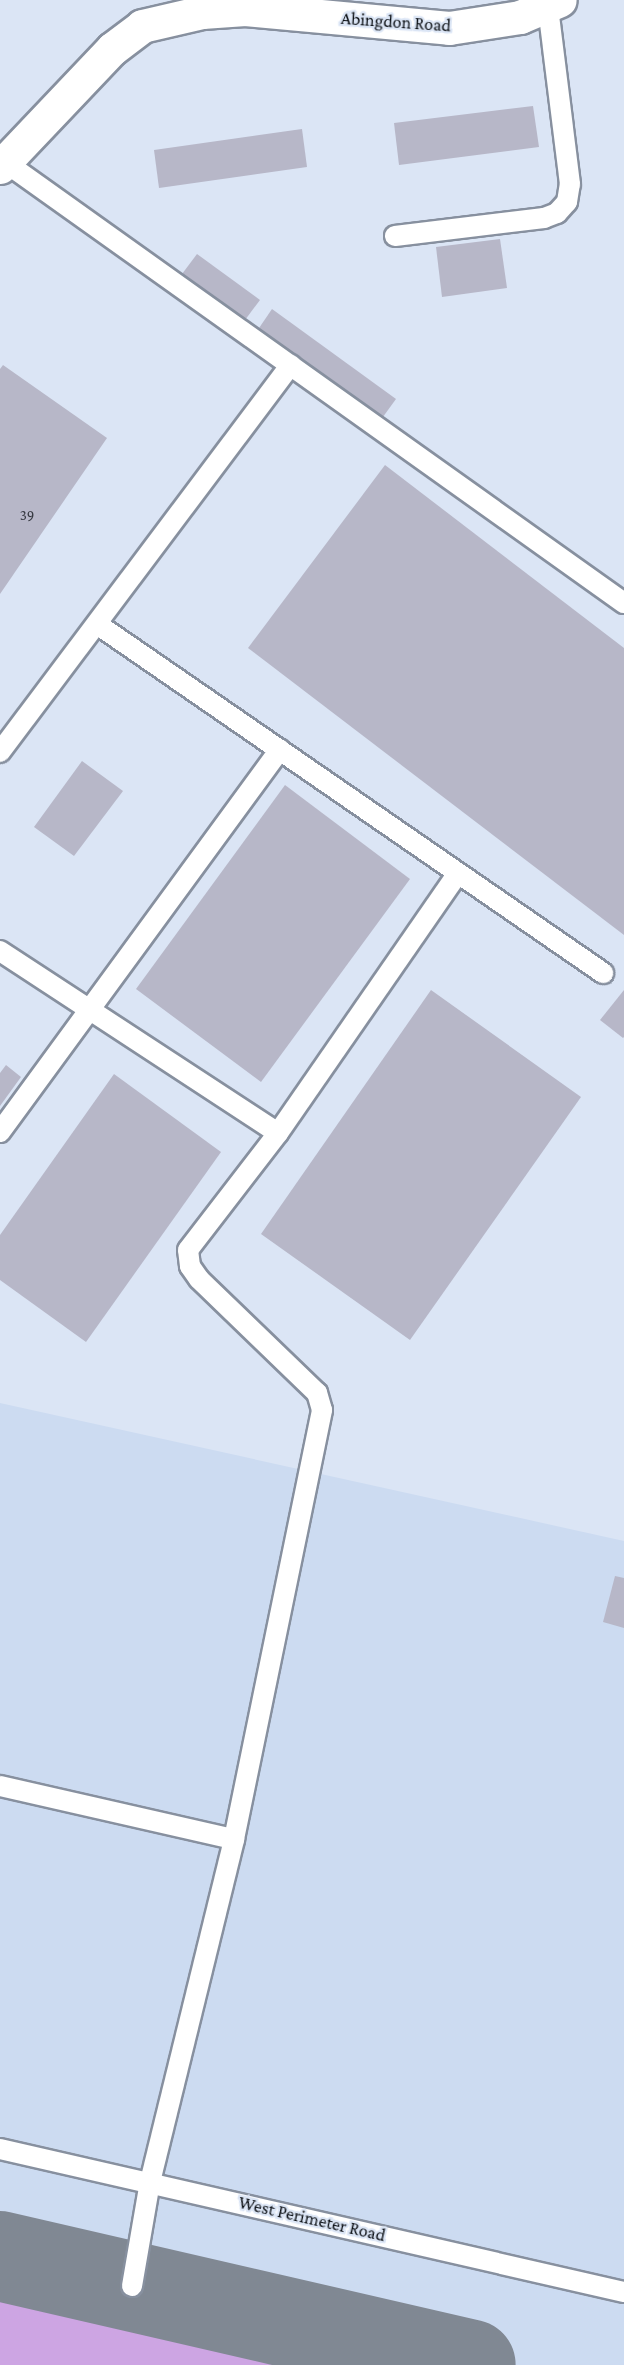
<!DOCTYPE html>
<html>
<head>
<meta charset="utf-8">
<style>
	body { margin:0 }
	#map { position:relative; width:624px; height:2365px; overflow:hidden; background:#dbe5f5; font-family:"Crimson Pro",serif }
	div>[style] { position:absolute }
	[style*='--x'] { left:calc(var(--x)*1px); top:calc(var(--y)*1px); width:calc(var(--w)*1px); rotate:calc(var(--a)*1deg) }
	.built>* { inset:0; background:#ccdbf1 }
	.green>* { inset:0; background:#cda5e3 }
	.taxiway>* { height:90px; margin:-45px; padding:0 45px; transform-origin:45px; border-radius:45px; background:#808893 }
	.building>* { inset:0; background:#b7b7c8 }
	.roads { filter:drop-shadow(2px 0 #87909f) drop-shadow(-2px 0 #87909f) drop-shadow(0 2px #87909f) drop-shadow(0 -2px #87909f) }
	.lane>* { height:20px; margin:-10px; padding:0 10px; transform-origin:10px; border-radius:10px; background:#fff }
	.street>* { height:33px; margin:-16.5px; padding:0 16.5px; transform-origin:16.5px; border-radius:16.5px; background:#fff }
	span { translate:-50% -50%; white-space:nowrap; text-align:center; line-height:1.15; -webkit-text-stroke:4.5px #dbe5f5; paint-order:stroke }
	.number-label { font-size:15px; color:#373a42 }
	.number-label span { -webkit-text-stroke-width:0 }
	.street-label { font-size:18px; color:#0c1015 }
</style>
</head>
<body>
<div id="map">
	<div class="built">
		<i style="clip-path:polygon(0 1403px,624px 1541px,624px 2365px,0 2365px)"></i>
	</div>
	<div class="green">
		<i style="clip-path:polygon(0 2288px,335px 2365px,0 2365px)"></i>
	</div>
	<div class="taxiway">
		<i style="--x:0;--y:2256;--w:483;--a:13"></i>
	</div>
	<div class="building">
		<i style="clip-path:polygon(533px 106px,539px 147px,399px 165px,394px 123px)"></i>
		<i style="clip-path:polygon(302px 129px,307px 167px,159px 188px,154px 150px)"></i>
		<i style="clip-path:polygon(500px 239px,507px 288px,442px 297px,436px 247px)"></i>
		<i style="clip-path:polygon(197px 254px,260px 300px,245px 320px,182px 274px)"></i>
		<i style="clip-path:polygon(272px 309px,396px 399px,380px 421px,257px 331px)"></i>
		<i style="clip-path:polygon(3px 365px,107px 438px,0 594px,0 369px)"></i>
		<i style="clip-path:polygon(385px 465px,624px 648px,624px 935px,248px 648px)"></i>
		<i style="clip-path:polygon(82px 761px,123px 791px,74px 856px,34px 827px)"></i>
		<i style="clip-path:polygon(285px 785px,410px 879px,261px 1082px,136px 989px)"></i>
		<i style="clip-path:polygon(431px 990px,581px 1097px,410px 1340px,261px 1234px)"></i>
		<i style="clip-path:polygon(624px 990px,624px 1037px,623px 1038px,600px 1020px)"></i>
		<i style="clip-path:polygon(6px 1065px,21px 1077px,0 1106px,0 1073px)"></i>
		<i style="clip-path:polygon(114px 1074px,221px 1152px,86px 1342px,0 1280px,0 1235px)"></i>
		<i style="clip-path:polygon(615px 1576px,624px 1578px,624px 1628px,603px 1622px)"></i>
	</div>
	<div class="roads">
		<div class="lane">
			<i style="--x:5;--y:162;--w:760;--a:35.47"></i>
			<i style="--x:395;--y:236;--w:150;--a:-6.9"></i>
			<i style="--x:544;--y:218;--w:14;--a:-21"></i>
			<i style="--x:557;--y:213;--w:15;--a:-48"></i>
			<i style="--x:567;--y:202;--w:18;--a:-81"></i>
			<i style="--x:570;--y:184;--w:178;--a:-97.1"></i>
			<i style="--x:97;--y:624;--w:615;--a:34.59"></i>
			<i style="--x:0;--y:752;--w:484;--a:-53.1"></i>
			<i style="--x:0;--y:951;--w:332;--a:33.2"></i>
			<i style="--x:0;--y:1132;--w:474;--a:-53.8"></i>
			<i style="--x:0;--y:1786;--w:240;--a:12.8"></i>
			<i style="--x:0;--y:2149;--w:640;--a:12.91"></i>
			<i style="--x:132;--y:2286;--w:106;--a:-80.2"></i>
			<i style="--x:150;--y:2182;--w:353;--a:-76.2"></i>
			<i style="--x:234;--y:1839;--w:438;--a:-78.4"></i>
			<i style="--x:322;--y:1410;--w:18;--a:-106"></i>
			<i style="--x:317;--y:1393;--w:164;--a:-136"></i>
			<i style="--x:199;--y:1279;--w:16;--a:-125"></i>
			<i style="--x:190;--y:1266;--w:16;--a:-97"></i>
			<i style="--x:188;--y:1250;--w:148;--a:-52.4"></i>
			<i style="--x:278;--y:1133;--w:316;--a:-55.3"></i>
		</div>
		<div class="street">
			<i style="--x:0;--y:167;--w:163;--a:-46.5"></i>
			<i style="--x:112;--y:49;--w:38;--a:-37"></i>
			<i style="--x:142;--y:26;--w:62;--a:-13.1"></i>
			<i style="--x:202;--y:12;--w:43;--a:-4"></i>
			<i style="--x:245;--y:9;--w:205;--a:5.3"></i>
			<i style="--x:449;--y:28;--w:72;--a:-8.8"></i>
			<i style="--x:520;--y:17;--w:43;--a:-23"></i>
		</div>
	</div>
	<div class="number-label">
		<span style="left:27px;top:516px">39</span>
	</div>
	<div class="street-label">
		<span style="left:396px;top:22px;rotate:4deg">Abingdon Road</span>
		<span style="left:312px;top:2219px;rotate:13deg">West Perimeter Road</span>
	</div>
</div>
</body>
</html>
